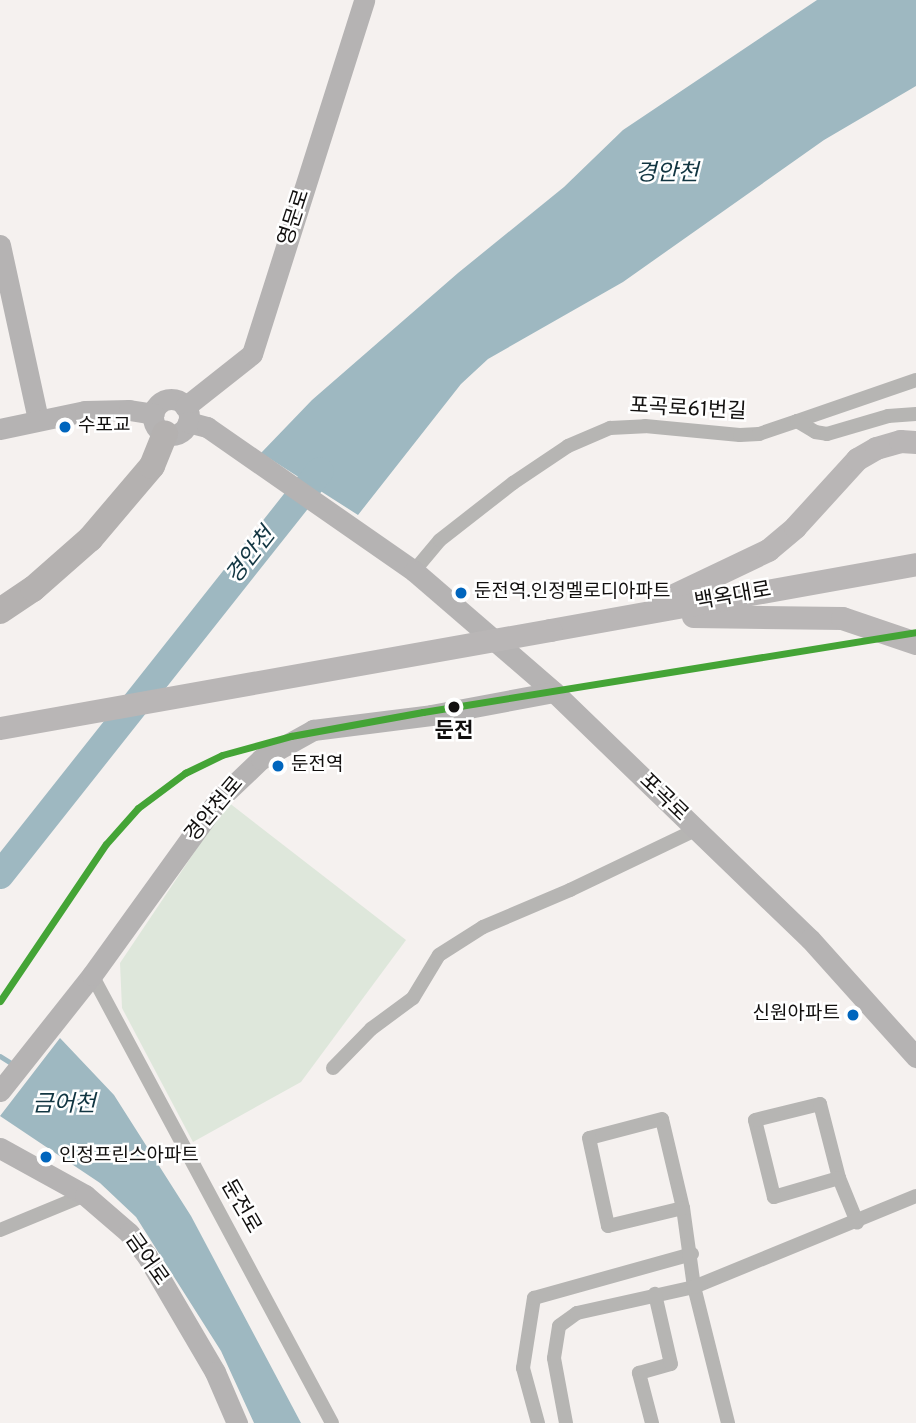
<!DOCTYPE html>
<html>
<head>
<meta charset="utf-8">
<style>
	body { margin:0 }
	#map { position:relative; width:916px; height:1423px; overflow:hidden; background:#f5f1ef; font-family:Overpass,"Noto Sans KR",sans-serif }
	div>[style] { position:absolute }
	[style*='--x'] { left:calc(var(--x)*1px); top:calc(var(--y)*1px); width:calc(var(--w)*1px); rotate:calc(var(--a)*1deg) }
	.green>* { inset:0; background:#dee7db }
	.water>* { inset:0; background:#9eb8c1 }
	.stream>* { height:4.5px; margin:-2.25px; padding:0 2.25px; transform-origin:2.25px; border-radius:2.25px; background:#9eb8c1 }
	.river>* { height:28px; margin:-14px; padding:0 14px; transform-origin:14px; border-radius:14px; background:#9eb8c1 }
	.street>* { height:14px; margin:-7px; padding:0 7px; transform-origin:7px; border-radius:7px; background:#b6b5b3 }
	.secondary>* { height:21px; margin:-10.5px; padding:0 10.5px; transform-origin:10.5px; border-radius:10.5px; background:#b5b3b3 }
	.secondary>.ring { margin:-10.5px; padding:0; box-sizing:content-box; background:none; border:21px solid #b5b3b3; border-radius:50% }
	.primary>* { height:23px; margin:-11.5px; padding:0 11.5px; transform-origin:11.5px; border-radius:11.5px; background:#b9b6b6 }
	.highway>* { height:26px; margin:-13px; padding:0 13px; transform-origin:13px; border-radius:13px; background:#b4b1b0 }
	.primary-bridge>* { height:23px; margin:-11.5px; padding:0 11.5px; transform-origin:11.5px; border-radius:11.5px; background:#b9b6b6 }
	.rail-1>* { height:7px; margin:-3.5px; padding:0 3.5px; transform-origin:3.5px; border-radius:3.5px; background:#44a436 }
	.dots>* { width:19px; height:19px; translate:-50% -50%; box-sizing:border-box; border:4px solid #fff; border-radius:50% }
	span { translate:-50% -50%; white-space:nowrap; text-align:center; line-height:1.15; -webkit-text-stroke:5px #fff; paint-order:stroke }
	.bus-label { font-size:19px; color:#12100f }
	.left { translate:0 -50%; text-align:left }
	.right { translate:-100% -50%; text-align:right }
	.street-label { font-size:21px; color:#12100f }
	.stop-label { font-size:21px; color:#12100f; font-weight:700 }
	.water-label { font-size:23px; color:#113541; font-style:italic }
</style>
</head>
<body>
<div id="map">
	<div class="green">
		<i style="clip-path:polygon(228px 802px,406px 940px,301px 1082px,193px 1142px,122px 1008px,120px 963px)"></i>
	</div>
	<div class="water">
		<i style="clip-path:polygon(817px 0,916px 0,916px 86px,824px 140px,623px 282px,488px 359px,461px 384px,358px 515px,261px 453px,312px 400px,458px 273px,564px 187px,623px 130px)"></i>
		<i style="clip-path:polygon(60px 1038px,114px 1095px,191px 1216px,301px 1423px,254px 1423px,221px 1351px,136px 1217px,100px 1183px,0 1116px)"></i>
	</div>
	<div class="stream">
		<i style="--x:0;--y:1056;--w:15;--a:32"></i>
	</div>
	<div class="river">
		<i style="--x:0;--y:875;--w:515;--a:-51.62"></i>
	</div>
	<div class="street">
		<i style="--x:797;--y:421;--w:126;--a:-19"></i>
		<i style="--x:414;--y:571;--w:40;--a:-50"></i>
		<i style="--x:440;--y:540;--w:93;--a:-38"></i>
		<i style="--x:513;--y:483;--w:66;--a:-33.9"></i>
		<i style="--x:568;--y:446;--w:46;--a:-23.2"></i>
		<i style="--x:610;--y:428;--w:35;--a:-3"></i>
		<i style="--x:645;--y:426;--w:95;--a:5.4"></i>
		<i style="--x:740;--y:435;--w:19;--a:-3"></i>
		<i style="--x:759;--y:434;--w:40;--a:-18.9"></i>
		<i style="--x:797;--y:421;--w:21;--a:31"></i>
		<i style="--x:815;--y:432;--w:12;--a:9"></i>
		<i style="--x:827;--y:434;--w:64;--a:-16.4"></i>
		<i style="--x:888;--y:416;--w:28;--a:-4"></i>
		<i style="--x:92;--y:975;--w:508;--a:61.82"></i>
		<i style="--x:333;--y:1068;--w:54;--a:-45.7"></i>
		<i style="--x:371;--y:1029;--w:52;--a:-36.4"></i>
		<i style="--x:413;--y:998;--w:50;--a:-58.8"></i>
		<i style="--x:439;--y:955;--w:52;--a:-32.5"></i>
		<i style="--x:483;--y:927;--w:95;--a:-23"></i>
		<i style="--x:570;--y:890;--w:139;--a:-25.6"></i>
		<i style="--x:839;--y:1178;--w:68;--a:163.7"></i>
		<i style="--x:774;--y:1197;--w:79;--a:-103.9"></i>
		<i style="--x:755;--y:1120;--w:67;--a:-13.8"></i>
		<i style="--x:820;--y:1104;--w:76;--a:75.6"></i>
		<i style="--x:839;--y:1178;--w:48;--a:67.8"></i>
		<i style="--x:0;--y:1230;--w:92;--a:-22.4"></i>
		<i style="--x:538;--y:1423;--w:57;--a:-105.3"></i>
		<i style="--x:523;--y:1368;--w:71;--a:-81.1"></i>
		<i style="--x:534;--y:1298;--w:164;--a:-15.6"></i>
		<i style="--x:566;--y:1423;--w:66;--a:-100.5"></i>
		<i style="--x:554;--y:1358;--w:32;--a:-81"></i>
		<i style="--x:559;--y:1326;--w:22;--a:-36"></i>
		<i style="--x:577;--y:1313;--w:120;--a:-12.5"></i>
		<i style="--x:694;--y:1287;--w:80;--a:-97.9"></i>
		<i style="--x:683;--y:1208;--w:91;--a:-103.3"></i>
		<i style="--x:662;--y:1119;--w:75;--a:165.4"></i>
		<i style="--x:589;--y:1138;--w:90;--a:77.8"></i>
		<i style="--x:608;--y:1226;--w:77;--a:-13.5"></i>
		<i style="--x:652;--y:1423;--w:52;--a:-104.6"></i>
		<i style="--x:639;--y:1373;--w:33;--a:-16"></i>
		<i style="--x:671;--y:1364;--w:72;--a:-102.9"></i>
		<i style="--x:728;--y:1423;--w:140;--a:-104"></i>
		<i style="--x:694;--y:1287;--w:240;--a:-22.3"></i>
	</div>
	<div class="secondary">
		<i style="--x:0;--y:245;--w:179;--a:77.7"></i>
		<i class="ring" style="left:153px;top:399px;width:15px;height:15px"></i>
		<i style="--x:185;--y:407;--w:85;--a:-38.3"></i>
		<i style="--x:252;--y:354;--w:371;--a:-72.4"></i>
		<i style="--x:188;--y:422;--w:20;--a:15"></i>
		<i style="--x:207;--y:427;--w:252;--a:34.8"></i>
		<i style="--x:414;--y:571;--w:185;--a:40.8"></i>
		<i style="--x:554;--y:692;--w:356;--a:44"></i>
		<i style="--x:810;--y:939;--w:159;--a:48.1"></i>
		<i style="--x:0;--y:429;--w:87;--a:-12"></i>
		<i style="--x:85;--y:411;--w:44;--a:-1.3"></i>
		<i style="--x:129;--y:410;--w:25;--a:9"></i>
		<i style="--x:0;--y:1091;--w:148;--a:-51.6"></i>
		<i style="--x:92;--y:975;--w:217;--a:-54.2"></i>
		<i style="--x:219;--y:799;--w:58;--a:-43.6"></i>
		<i style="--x:261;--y:759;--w:60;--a:-29.1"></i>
		<i style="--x:313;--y:730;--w:119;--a:-7.2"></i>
		<i style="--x:431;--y:715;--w:125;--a:-10.6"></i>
		<i style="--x:0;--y:1148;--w:97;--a:28.9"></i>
		<i style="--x:85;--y:1195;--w:58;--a:40.8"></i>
		<i style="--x:129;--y:1233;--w:29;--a:52"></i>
		<i style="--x:147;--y:1256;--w:134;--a:59.6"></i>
		<i style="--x:215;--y:1372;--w:56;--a:66.7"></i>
	</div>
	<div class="primary">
		<i style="--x:659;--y:602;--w:121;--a:-25.5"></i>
		<i style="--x:768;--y:550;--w:35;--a:-40"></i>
		<i style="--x:795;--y:527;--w:92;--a:-47.6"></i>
		<i style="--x:857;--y:459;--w:22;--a:-30"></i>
		<i style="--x:876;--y:448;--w:25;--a:-16"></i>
		<i style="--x:900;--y:441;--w:16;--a:4"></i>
		<i style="--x:693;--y:616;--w:149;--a:0.8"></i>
		<i style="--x:842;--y:618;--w:78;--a:18.7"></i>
		<i style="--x:550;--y:630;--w:372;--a:-10.2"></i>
	</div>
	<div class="highway">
		<i style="--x:0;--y:611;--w:40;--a:-34"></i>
		<i style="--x:33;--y:589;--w:76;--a:-41.3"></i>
		<i style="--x:90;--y:539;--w:96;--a:-49.7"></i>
		<i style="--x:152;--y:466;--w:35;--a:-68"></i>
	</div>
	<div class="primary-bridge">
		<i style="--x:0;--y:728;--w:559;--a:-10.1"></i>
	</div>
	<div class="rail-1">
		<i style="--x:0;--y:1001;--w:189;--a:-56"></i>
		<i style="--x:106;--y:844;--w:48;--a:-48.4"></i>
		<i style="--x:138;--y:808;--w:59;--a:-36.7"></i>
		<i style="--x:185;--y:773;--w:41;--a:-25.9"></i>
		<i style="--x:222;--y:755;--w:72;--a:-15.4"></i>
		<i style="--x:291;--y:736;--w:134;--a:-10.3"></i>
		<i style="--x:423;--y:712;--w:499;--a:-9.2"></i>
	</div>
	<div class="dots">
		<i style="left:65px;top:427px;background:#0065bd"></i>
		<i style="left:461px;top:593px;background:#0065bd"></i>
		<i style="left:454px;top:707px;background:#12100f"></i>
		<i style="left:278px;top:766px;background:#0065bd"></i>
		<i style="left:853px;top:1015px;background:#0065bd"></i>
		<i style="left:46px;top:1157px;background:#0065bd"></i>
	</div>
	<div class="bus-label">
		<span class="left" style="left:78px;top:427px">수포교</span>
		<span class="left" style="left:474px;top:593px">둔전역.인정멜로디아파트</span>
		<span class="left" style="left:291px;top:766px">둔전역</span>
		<span class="right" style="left:840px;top:1015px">신원아파트</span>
		<span class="left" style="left:59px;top:1157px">인정프린스아파트</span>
	</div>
	<div class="street-label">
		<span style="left:295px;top:218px;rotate:-72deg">영문로</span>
		<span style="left:688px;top:410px;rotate:3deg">포곡로61번길</span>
		<span style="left:733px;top:597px;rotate:-10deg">백옥대로</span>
		<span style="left:663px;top:798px;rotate:44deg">포곡로</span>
		<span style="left:215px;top:810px;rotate:-50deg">경안천로</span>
		<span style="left:240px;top:1207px;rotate:60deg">둔전로</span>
		<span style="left:146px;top:1260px;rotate:55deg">금어로</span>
	</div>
	<div class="stop-label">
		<span style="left:454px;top:732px">둔전</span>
	</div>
	<div class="water-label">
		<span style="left:667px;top:175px">경안천</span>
		<span style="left:252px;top:557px;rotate:-52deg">경안천</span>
		<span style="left:64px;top:1106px">금어천</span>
	</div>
</div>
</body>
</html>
